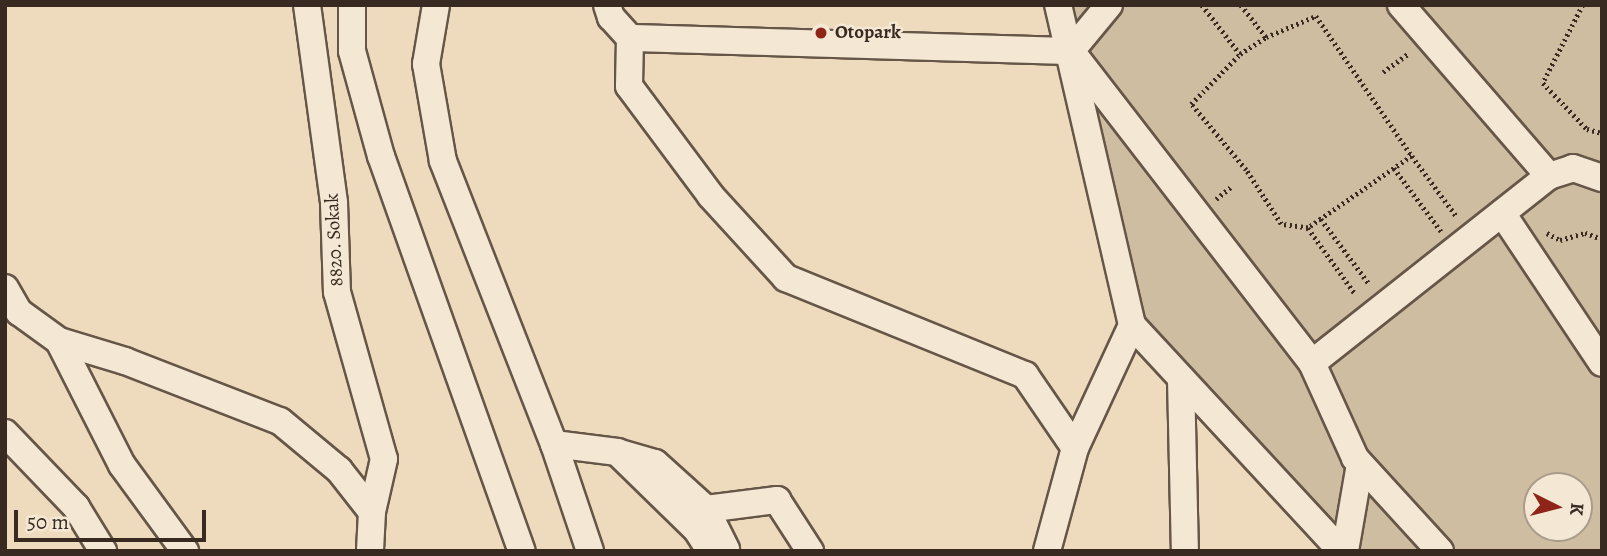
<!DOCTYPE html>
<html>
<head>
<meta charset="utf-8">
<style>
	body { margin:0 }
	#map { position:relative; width:1607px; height:556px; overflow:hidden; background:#eedbbd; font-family:Alegreya,serif }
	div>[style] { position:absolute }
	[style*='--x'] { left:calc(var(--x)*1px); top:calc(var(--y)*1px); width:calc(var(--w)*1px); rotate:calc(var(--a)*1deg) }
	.green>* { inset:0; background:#cfbda2 }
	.path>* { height:4.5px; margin-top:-2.25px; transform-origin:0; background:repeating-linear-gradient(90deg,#392a21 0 2px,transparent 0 5.5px) }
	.roads { filter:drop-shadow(2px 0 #665648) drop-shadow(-2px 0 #665648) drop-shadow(0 2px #665648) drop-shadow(0 -2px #665648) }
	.minor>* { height:26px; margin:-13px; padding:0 13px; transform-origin:13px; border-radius:13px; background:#f4e8d4 }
	.dots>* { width:19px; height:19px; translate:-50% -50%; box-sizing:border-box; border:4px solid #f4e8d4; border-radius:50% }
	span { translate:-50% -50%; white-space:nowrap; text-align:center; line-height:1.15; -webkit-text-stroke:5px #f4e8d4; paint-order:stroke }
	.poi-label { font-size:19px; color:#392a21; font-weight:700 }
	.left { translate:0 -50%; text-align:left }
	.street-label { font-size:19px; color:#392a21 }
	.frame { position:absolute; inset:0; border:7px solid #392a21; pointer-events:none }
	.north { position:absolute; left:1523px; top:472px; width:70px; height:70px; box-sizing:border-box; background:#f4e8d4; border:2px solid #a99c8c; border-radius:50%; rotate:96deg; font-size:19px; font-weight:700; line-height:28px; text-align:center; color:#392a21 }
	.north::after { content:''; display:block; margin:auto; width:24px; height:32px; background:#8f2418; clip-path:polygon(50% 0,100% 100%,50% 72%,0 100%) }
	.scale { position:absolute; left:14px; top:510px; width:192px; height:32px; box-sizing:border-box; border:4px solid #392a21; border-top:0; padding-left:9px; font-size:21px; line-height:24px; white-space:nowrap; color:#392a21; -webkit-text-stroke:5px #f4e8d4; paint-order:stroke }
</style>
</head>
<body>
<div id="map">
	<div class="green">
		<i style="clip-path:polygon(evenodd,1061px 5px,1602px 5px,1602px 551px,1341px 551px,1130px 311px,1061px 5px,1537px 486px,1579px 486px,1579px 528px,1537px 528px,1537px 486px)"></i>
	</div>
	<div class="path">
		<i style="--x:1202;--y:5;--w:62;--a:52.2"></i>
		<i style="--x:1241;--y:5;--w:41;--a:52"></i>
		<i style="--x:1583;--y:5;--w:88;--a:117.1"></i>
		<i style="--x:1543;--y:83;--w:64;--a:46.3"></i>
		<i style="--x:1587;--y:129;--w:16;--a:15"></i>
		<i style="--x:1383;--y:72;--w:32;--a:-36"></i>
		<i style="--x:1412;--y:156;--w:76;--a:53.6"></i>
		<i style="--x:1394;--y:168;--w:79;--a:53.3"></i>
		<i style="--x:1216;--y:199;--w:21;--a:-39"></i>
		<i style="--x:1321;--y:219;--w:16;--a:145"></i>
		<i style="--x:1308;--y:228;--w:27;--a:-172"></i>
		<i style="--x:1281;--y:224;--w:64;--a:-122.9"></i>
		<i style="--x:1246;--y:170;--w:86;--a:-129.8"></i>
		<i style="--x:1191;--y:104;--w:70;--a:-45.6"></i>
		<i style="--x:1240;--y:54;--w:31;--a:-33"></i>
		<i style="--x:1266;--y:37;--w:54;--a:-22.8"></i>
		<i style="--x:1316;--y:16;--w:170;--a:55.6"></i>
		<i style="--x:1412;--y:156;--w:111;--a:145.3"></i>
		<i style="--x:1321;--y:219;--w:82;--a:53.4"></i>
		<i style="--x:1308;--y:228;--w:82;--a:54.4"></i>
		<i style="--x:1547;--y:233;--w:15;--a:28"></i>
		<i style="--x:1560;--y:240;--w:26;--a:-16"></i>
		<i style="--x:1585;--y:233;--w:18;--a:19"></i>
	</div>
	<div class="roads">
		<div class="minor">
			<i style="--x:307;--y:5;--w:200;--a:82.2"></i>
			<i style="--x:334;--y:203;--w:89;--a:88.1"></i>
			<i style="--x:337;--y:292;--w:173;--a:74.3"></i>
			<i style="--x:384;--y:459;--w:54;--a:102.8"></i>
			<i style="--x:352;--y:5;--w:46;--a:90"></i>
			<i style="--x:352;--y:51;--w:109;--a:74.6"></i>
			<i style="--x:381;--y:156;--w:419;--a:70.4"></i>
			<i style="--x:436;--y:5;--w:60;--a:99.6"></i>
			<i style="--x:426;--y:64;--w:98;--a:80.1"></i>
			<i style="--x:443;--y:161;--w:304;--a:68.6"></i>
			<i style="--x:554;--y:444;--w:113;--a:71.4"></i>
			<i style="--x:607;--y:5;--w:13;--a:72"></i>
			<i style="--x:611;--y:17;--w:28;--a:48"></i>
			<i style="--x:1109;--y:5;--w:60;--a:129.6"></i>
			<i style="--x:1071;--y:51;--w:394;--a:52.3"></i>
			<i style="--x:1312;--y:363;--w:302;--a:-38.3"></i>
			<i style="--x:1549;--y:176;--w:25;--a:-18"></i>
			<i style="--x:1573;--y:168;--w:31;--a:19"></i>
			<i style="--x:1401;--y:5;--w:226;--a:49.1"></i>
			<i style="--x:1071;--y:51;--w:441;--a:-178.3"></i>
			<i style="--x:630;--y:38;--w:48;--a:91.2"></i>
			<i style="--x:629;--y:86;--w:137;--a:53.3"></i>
			<i style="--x:711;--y:196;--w:111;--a:47.6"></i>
			<i style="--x:786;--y:278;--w:258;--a:22.1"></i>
			<i style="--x:1025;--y:375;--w:88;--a:55.6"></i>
			<i style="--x:1502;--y:213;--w:180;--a:56.3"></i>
			<i style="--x:5;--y:288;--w:28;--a:60"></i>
			<i style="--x:19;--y:312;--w:49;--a:35.9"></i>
			<i style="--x:59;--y:341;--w:69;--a:16.9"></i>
			<i style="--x:125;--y:361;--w:166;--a:21.2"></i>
			<i style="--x:280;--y:421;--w:77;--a:39.7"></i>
			<i style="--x:339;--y:470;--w:53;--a:51.8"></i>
			<i style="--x:372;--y:512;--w:39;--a:93"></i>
			<i style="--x:1132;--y:325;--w:308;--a:47.2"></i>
			<i style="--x:59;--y:341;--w:139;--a:63.1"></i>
			<i style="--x:122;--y:465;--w:107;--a:53.8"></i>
			<i style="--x:1312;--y:363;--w:104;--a:65.6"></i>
			<i style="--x:1355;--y:458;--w:126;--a:47.6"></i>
			<i style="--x:1181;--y:379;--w:172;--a:88.7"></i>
			<i style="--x:5;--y:433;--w:103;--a:46.2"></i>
			<i style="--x:76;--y:507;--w:52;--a:58.5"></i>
			<i style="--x:554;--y:444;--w:64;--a:7.2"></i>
			<i style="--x:617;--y:452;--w:112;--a:44.3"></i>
			<i style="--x:697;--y:530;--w:25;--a:58"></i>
			<i style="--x:620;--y:453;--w:36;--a:16"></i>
			<i style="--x:655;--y:463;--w:69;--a:42"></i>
			<i style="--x:706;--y:509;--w:45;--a:63.4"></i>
			<i style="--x:706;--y:509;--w:72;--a:-7.2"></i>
			<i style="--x:777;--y:500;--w:61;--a:57.1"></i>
			<i style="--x:1047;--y:551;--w:107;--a:-74.8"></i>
			<i style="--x:1075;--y:448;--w:136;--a:-65.1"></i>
			<i style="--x:1132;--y:325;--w:328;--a:-103"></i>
			<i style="--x:1345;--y:551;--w:88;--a:-80.2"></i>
		</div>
	</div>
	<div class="dots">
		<i style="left:821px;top:33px;background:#8f2418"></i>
	</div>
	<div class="poi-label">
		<span class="left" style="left:835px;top:33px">Otopark</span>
	</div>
	<div class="street-label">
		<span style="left:335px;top:240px;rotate:-93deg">8820. Sokak</span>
	</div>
	<div class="frame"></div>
	<div class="north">K</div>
	<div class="scale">50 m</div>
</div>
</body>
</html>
